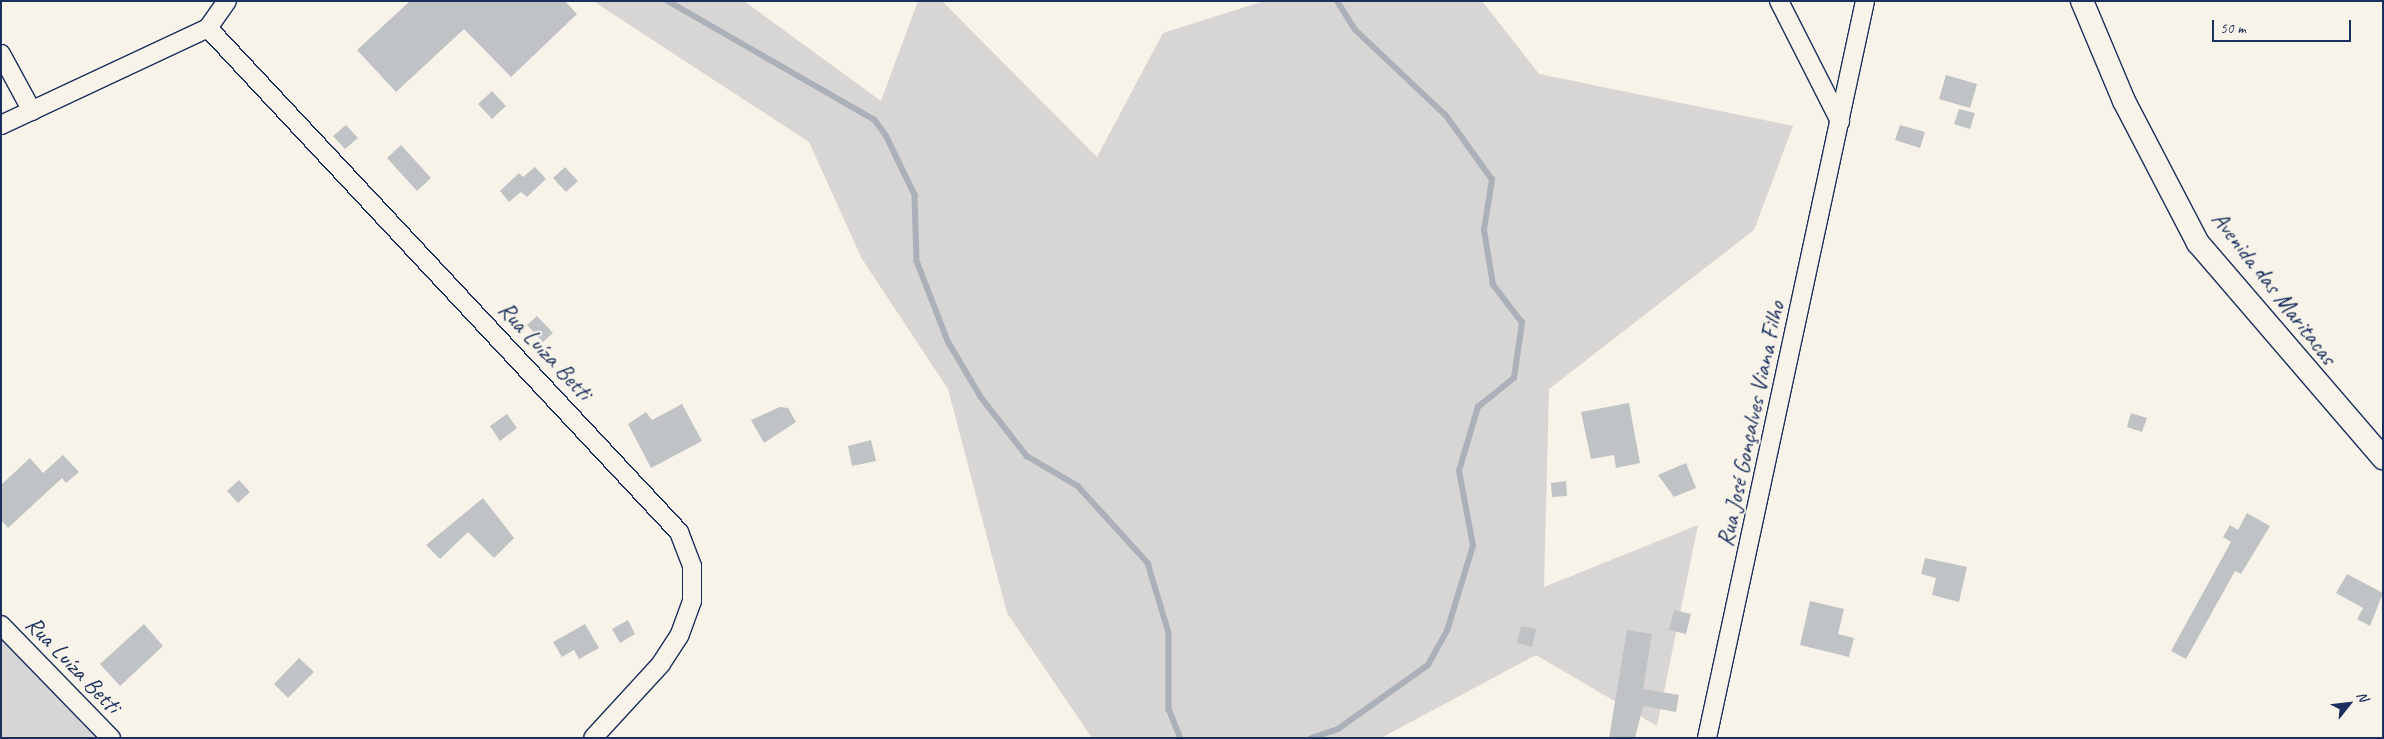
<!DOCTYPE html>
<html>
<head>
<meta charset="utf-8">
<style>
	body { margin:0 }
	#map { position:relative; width:2384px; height:739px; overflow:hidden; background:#f7f3e8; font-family:Caveat,sans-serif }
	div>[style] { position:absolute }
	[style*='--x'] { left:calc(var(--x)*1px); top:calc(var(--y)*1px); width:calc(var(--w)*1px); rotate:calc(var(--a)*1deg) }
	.green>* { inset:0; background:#d7d6d4 }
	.stream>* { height:5.5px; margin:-2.75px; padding:0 2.75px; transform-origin:2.75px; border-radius:2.75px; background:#acb0b9 }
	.building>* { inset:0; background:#c0c3c5 }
	.roads { filter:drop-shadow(1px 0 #1b2f5e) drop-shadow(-1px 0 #1b2f5e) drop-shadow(0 1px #1b2f5e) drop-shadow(0 -1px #1b2f5e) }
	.minor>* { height:18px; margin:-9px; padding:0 9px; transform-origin:9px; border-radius:9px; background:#f7f3e8 }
	.tertiary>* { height:22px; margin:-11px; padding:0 11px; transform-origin:11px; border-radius:11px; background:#f7f3e8 }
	span { translate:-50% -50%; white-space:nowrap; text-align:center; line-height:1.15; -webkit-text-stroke:4px #f7f3e8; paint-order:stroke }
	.street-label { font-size:24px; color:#1b2f5e }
	.frame { position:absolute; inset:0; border:2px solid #1b2f5e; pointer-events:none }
	.north { position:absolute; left:2324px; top:679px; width:50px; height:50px; -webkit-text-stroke:4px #f7f3e8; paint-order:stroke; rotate:61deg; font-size:14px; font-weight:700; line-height:20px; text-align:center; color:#1b2f5e }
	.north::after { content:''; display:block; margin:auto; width:18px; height:22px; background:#1b2f5e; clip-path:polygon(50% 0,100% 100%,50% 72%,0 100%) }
	.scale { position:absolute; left:2212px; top:20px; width:139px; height:22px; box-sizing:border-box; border:2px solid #1b2f5e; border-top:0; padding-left:6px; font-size:15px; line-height:18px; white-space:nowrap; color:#1b2f5e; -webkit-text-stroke:4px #f7f3e8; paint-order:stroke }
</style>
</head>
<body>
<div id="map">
	<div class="green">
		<i style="clip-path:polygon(593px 1px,744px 1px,881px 101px,918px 1px,942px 1px,1097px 157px,1163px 33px,1264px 1px,1482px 1px,1539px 74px,1793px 126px,1754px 230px,1549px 389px,1544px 587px,1698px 525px,1657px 726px,1536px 655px,1381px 738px,1092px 738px,1007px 613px,948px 389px,862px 259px,809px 142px)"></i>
		<i style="clip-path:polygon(1px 629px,107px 738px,1px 738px)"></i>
	</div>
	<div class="stream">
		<i style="--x:668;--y:1;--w:239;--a:29.9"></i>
		<i style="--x:875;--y:120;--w:19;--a:54"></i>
		<i style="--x:886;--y:135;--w:67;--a:64.2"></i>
		<i style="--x:915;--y:195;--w:66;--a:88.3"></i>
		<i style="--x:917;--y:261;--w:86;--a:68.8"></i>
		<i style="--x:948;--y:341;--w:65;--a:59.5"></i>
		<i style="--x:981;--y:397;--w:75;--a:52.1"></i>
		<i style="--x:1027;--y:456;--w:59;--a:30.5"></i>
		<i style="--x:1078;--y:486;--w:104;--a:47.7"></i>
		<i style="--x:1148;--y:563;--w:73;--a:73.3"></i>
		<i style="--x:1169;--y:633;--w:76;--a:90"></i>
		<i style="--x:1169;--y:709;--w:31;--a:68"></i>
		<i style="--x:1311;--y:738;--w:28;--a:-18"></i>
		<i style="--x:1338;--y:729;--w:110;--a:-35.4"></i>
		<i style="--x:1428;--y:665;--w:39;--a:-61"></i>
		<i style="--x:1447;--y:631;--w:89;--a:-73"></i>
		<i style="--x:1473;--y:546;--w:76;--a:-100.6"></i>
		<i style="--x:1459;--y:471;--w:67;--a:-73.5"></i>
		<i style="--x:1478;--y:407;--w:46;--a:-38.9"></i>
		<i style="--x:1514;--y:378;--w:56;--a:-81.7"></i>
		<i style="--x:1522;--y:323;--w:48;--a:-127.3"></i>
		<i style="--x:1493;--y:285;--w:56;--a:-99.3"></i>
		<i style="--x:1484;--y:230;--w:51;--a:-80.9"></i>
		<i style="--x:1492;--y:180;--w:79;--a:-125.7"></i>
		<i style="--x:1446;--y:116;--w:125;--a:-136.6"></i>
		<i style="--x:1355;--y:30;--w:34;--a:-122"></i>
	</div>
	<div class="building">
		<i style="clip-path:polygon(410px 1px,565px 1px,577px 14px,511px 77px,464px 29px,396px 92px,357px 50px)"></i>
		<i style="clip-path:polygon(1946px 75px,1977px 84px,1970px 108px,1939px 99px)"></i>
		<i style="clip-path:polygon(492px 91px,506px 106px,492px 119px,478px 104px)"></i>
		<i style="clip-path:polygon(1959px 109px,1975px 113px,1970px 129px,1954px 124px)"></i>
		<i style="clip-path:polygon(346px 125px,358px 138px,345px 149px,333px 136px)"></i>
		<i style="clip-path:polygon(1900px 125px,1925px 132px,1920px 148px,1895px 140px)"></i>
		<i style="clip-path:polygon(401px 145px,431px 178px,417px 191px,387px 158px)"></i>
		<i style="clip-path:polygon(535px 167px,546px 179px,527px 197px,521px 192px,509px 202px,500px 191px,519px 173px,523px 177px)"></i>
		<i style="clip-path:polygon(565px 167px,578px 181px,566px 192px,553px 178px)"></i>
		<i style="clip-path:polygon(537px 316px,553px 333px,543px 342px,527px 325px)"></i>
		<i style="clip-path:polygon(1629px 403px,1640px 463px,1616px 468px,1614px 455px,1591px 459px,1581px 412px)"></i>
		<i style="clip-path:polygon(682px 404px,702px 441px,651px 468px,628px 424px,646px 412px,652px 420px)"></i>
		<i style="clip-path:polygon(780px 407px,788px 408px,796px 422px,764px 443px,751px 420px)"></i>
		<i style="clip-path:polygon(2131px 413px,2147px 418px,2142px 432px,2127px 427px)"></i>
		<i style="clip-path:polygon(507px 414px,517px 428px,500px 441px,490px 426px)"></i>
		<i style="clip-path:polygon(871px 440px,876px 461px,852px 466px,848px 446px)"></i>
		<i style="clip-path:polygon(63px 455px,79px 472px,66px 483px,62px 478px,8px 528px,1px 520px,1px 485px,30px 458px,43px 473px)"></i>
		<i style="clip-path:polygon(1686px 463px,1696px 488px,1674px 497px,1658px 475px)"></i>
		<i style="clip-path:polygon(239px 480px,250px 492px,238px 503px,227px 491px)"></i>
		<i style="clip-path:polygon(1566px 481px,1567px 496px,1552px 497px,1551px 483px)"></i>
		<i style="clip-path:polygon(483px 498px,514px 538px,494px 558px,468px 532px,440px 559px,426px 545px)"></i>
		<i style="clip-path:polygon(2247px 513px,2270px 526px,2241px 574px,2235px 571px,2186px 659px,2171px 651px,2231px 542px,2223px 537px,2230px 525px,2238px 530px)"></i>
		<i style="clip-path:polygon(1925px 558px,1967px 567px,1959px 602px,1932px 595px,1936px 578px,1921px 574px)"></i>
		<i style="clip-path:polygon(2347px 574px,2383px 593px,2370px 626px,2357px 619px,2363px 608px,2336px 593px)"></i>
		<i style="clip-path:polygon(1810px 601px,1844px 609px,1838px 634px,1854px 638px,1849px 657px,1800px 645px)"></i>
		<i style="clip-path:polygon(1674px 610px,1691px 614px,1686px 634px,1669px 630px)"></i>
		<i style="clip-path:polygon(628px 620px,635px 634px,620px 643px,612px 629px)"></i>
		<i style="clip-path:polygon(144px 624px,163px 646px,120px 686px,100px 664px)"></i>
		<i style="clip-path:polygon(585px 624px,599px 648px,579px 659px,574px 650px,562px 657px,553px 642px)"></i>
		<i style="clip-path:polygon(1521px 626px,1536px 629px,1532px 647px,1517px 643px)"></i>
		<i style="clip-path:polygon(1627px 630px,1652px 634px,1643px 689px,1679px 695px,1676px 712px,1643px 706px,1635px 738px,1609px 738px)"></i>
		<i style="clip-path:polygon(299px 658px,314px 672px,288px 698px,274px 684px)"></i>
	</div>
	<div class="roads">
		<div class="minor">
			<i style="--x:1779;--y:1;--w:135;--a:63.1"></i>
			<i style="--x:208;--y:28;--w:690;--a:46.94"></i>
			<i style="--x:679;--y:532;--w:36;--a:69"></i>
			<i style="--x:692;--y:566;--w:35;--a:90"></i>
			<i style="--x:692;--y:601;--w:37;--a:110"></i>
			<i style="--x:679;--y:636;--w:33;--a:123"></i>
			<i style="--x:661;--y:664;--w:100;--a:132.6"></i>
			<i style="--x:1;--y:54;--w:65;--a:61.5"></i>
			<i style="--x:1;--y:125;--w:229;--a:-25.1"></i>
			<i style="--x:208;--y:28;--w:33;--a:-55"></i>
			<i style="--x:1;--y:625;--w:158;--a:45.8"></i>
			<i style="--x:1707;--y:738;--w:754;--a:-77.9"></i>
		</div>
		<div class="tertiary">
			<i style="--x:2082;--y:1;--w:108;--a:67.2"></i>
			<i style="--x:2124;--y:101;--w:160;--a:62.5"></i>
			<i style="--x:2198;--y:243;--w:284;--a:49.3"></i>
		</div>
	</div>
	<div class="street-label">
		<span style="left:2274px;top:288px;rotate:52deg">Avenida das Maritacas</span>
		<span style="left:545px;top:351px;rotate:47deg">Rua Luíza Betti</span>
		<span style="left:1751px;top:424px;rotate:-78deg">Rua José Gonçalves Viana Filho</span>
		<span style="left:73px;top:665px;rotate:46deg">Rua Luíza Betti</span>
	</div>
	<div class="frame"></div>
	<div class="north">N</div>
	<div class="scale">50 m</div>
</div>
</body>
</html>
